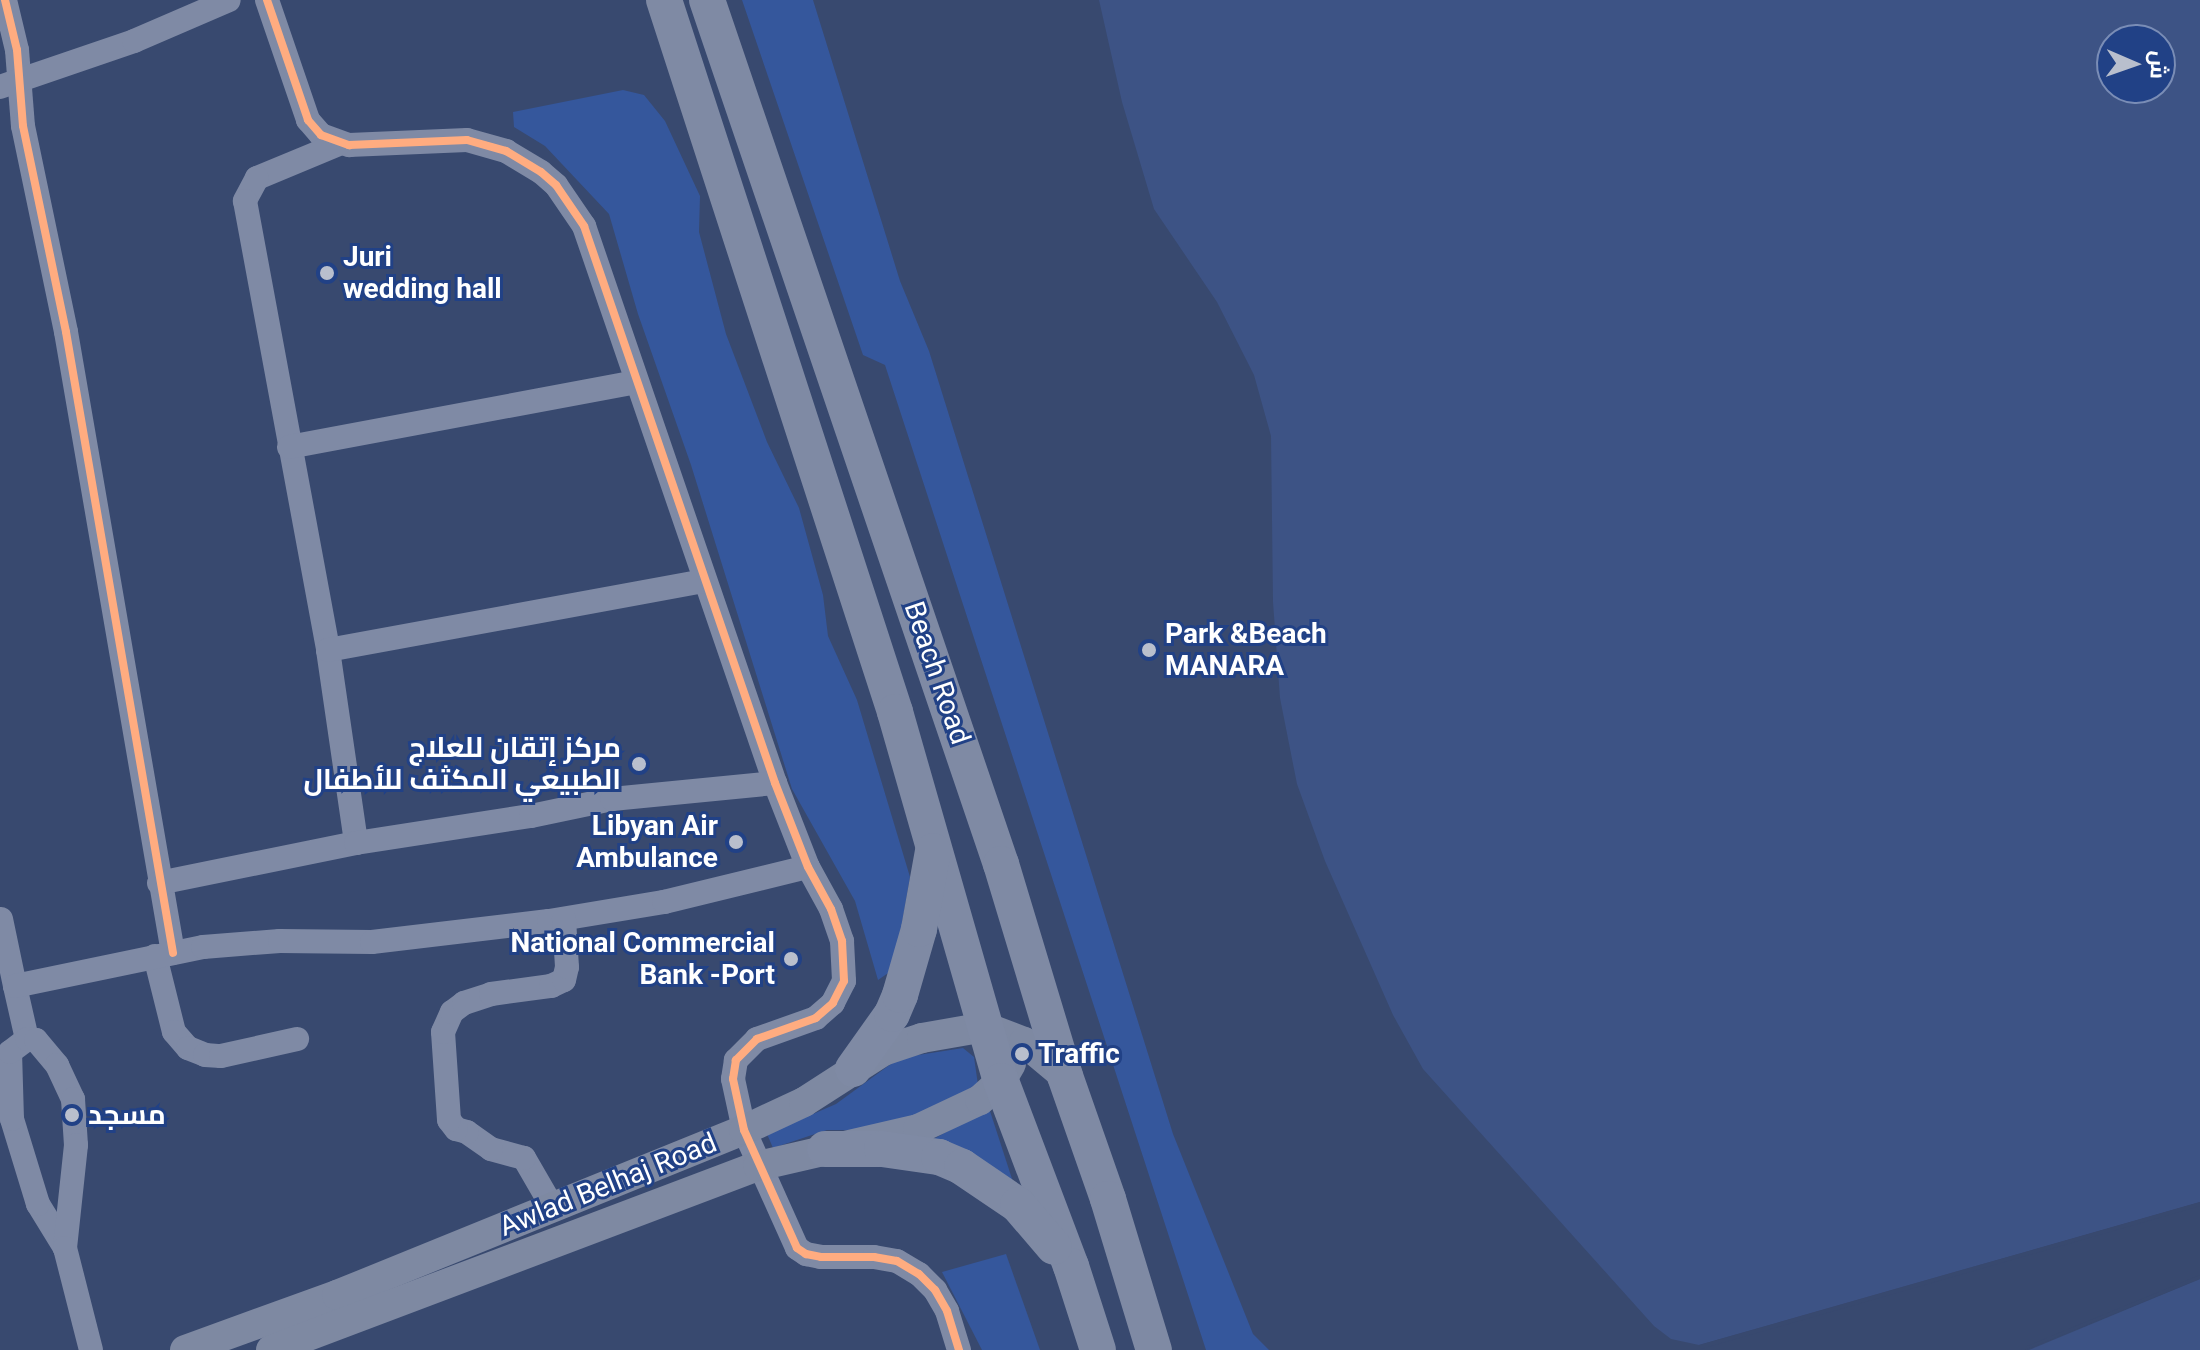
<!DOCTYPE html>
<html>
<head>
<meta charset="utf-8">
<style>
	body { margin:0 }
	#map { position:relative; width:2200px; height:1350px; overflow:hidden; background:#38496f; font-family:Roboto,Cairo,sans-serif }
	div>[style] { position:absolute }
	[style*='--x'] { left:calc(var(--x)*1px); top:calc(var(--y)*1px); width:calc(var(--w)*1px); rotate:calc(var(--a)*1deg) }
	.green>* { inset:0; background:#35579c }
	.water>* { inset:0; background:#3d5385 }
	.pier>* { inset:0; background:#38496f }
	.minor>* { height:24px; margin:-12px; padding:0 12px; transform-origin:12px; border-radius:12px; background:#7f8aa5 }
	.major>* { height:30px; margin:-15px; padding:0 15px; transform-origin:15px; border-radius:15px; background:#7e89a2 }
	.highway>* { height:36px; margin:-18px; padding:0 18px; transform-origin:18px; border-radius:18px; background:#7f8aa4 }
	.cycleway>* { height:8px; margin:-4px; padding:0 4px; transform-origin:4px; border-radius:4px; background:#ffac80 }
	.dots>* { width:22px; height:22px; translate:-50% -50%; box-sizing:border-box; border:4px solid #214186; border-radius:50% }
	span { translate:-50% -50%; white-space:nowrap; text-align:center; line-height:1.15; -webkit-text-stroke:6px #214186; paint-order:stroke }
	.poi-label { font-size:28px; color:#fff; font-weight:700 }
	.left { translate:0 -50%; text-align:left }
	.right { translate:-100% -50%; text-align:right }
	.street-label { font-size:28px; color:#fff }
	.north { position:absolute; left:2096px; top:24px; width:80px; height:80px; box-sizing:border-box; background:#214186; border:2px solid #7a8db6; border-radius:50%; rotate:92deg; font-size:22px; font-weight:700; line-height:32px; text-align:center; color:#fff }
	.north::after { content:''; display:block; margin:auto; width:28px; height:36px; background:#b9bfcd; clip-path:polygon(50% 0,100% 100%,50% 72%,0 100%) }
</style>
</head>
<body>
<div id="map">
	<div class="green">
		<i style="clip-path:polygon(742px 0,813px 0,900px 281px,929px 351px,1173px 1134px,1253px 1334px,1269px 1350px,1206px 1350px,885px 365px,863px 355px)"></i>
		<i style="clip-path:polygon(623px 90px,644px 95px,665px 121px,700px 196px,699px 232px,726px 334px,767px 442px,799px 508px,823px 595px,828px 636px,857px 700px,910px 877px,894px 969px,878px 980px,855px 901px,792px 789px,691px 465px,638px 314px,609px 214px,545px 146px,514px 127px,513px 112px)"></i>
		<i style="clip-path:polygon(963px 1048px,974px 1057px,978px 1085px,961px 1100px,874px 1130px,827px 1130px,773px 1148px,767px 1134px,836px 1104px,899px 1058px)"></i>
		<i style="clip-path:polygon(989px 1108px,1014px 1185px,930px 1141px)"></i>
		<i style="clip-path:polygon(1006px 1254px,1040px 1350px,982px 1350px,942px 1272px)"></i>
	</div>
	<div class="water">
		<i style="clip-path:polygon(evenodd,1099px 0,2200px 0,2200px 1202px,1699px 1345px,1671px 1339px,1654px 1326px,1423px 1069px,1393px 1015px,1325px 861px,1297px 784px,1280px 698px,1273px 602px,1271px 436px,1254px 375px,1217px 302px,1154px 209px,1122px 102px,1099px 0,2112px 40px,2160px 40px,2160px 88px,2112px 88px,2112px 40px)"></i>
		<i style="clip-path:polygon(2200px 1279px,2200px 1350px,2029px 1350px)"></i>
	</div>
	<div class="pier">
		<i style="clip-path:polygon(2200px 1202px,2200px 1206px,1701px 1349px,1699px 1345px)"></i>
		<i style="clip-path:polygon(2200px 1275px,2200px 1279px,2025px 1350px,2027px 1346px)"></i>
	</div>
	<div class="minor">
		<i style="--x:5;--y:0;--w:51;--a:76.5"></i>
		<i style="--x:17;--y:50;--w:76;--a:85.5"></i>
		<i style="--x:23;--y:126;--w:210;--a:78.2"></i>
		<i style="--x:66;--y:332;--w:630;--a:80.22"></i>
		<i style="--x:267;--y:0;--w:127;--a:71.1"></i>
		<i style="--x:308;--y:120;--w:20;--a:49"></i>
		<i style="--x:321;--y:135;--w:30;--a:20"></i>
		<i style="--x:349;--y:145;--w:118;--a:-2.4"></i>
		<i style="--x:467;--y:140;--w:41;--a:15.8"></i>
		<i style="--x:506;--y:151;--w:41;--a:31"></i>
		<i style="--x:541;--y:172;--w:20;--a:41"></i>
		<i style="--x:556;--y:185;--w:50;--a:55.7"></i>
		<i style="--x:584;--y:226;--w:589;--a:71.07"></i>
		<i style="--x:775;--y:783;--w:90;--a:68.6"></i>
		<i style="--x:808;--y:867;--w:48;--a:61.3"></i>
		<i style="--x:831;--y:909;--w:34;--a:71"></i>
		<i style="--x:842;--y:941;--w:40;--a:87.1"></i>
		<i style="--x:844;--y:981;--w:25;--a:117"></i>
		<i style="--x:833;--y:1003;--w:23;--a:139"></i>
		<i style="--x:816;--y:1018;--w:63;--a:160.4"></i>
		<i style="--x:757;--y:1039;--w:30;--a:135"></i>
		<i style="--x:736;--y:1060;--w:19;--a:99"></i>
		<i style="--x:733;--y:1079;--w:52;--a:77.8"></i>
		<i style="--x:744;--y:1130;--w:129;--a:65.8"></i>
		<i style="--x:797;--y:1248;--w:11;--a:34"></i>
		<i style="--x:806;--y:1254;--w:15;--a:11"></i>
		<i style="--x:821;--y:1257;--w:53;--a:0"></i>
		<i style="--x:874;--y:1257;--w:23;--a:10"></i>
		<i style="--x:897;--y:1261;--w:26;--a:31"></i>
		<i style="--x:919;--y:1274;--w:23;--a:45"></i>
		<i style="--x:935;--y:1290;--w:24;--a:60"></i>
		<i style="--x:947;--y:1311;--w:41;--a:72.9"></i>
		<i style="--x:0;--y:87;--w:142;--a:-18.9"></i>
		<i style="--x:134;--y:41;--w:103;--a:-23.3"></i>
		<i style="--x:339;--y:144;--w:89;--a:157.5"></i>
		<i style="--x:257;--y:178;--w:26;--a:118"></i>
		<i style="--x:245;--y:201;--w:457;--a:79.5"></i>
		<i style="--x:328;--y:650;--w:195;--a:81.7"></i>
		<i style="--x:289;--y:447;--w:354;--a:-10.6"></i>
		<i style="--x:328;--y:650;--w:382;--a:-10.4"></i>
		<i style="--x:159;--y:883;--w:201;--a:-11.5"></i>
		<i style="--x:356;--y:843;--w:177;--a:-8.8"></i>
		<i style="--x:531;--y:816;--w:83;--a:-11.9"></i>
		<i style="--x:612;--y:799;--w:164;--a:-5.6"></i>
		<i style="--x:1;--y:919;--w:68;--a:78.2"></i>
		<i style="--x:155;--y:956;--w:78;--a:76"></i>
		<i style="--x:174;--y:1032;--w:21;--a:49"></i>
		<i style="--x:188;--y:1048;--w:18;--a:22"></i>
		<i style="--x:205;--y:1055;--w:16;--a:4"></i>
		<i style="--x:221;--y:1056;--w:78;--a:-12.6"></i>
		<i style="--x:27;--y:1039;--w:54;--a:-102.8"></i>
		<i style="--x:15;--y:986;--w:192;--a:-11.7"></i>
		<i style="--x:203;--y:947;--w:77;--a:-4.5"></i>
		<i style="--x:280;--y:941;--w:92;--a:0.6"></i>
		<i style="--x:372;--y:942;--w:178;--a:-6.8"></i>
		<i style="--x:549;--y:921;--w:117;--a:-9.4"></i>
		<i style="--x:664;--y:902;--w:148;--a:-13.7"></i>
		<i style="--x:553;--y:1208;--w:58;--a:-120.1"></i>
		<i style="--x:524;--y:1158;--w:34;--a:-165"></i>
		<i style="--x:491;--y:1149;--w:29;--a:-145"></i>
		<i style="--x:467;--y:1132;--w:11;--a:-165"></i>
		<i style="--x:456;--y:1129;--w:11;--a:-128"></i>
		<i style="--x:449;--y:1120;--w:88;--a:-93.9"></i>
		<i style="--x:443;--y:1032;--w:22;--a:-66"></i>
		<i style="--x:452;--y:1012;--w:15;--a:-37"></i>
		<i style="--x:464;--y:1003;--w:28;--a:-18"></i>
		<i style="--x:491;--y:994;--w:61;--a:-7.6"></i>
		<i style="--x:551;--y:986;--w:14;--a:-25"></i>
		<i style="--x:564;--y:980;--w:13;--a:-77"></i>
		<i style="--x:567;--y:967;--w:48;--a:-93.6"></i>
		<i style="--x:65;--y:1248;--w:52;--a:-121.5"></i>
		<i style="--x:38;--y:1204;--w:89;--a:-107"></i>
		<i style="--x:12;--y:1119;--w:67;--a:-91.7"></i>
		<i style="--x:10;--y:1052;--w:21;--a:-37"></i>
		<i style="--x:27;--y:1039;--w:9;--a:6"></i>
		<i style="--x:36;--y:1040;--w:33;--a:50"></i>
		<i style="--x:57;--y:1065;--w:38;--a:65"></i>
		<i style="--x:73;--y:1099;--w:46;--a:86.3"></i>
		<i style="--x:76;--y:1145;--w:104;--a:96.1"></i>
		<i style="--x:65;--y:1248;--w:105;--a:75.7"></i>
	</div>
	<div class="major">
		<i style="--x:185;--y:1350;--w:162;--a:-19.9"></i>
		<i style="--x:337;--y:1295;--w:439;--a:-22.1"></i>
		<i style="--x:744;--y:1130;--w:66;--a:-25"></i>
		<i style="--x:804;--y:1102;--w:94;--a:-32.8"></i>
		<i style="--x:883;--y:1051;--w:41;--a:-18.4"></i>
		<i style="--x:922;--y:1038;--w:64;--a:-9.9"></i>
		<i style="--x:985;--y:1027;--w:42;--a:21"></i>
		<i style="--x:1024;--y:1042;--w:53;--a:39.7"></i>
		<i style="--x:271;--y:1350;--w:521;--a:-20.7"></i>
		<i style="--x:758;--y:1166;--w:164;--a:-13"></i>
		<i style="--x:918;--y:1129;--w:68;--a:-25.1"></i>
		<i style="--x:980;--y:1100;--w:28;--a:-42"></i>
		<i style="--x:1001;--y:1081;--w:20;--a:-60"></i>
	</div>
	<div class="highway">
		<i style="--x:664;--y:0;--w:749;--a:72.02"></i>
		<i style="--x:895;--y:712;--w:384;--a:74"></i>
		<i style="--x:1001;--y:1081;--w:198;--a:69.3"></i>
		<i style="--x:1071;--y:1266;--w:88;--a:72.2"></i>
		<i style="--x:707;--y:0;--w:913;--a:71.21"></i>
		<i style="--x:1001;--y:864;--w:221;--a:73.2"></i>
		<i style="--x:1065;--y:1076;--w:130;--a:70.7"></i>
		<i style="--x:1108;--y:1199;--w:158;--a:73.1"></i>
		<i style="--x:853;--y:1069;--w:67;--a:-54.7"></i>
		<i style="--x:892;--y:1014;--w:21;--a:-67"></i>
		<i style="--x:900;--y:995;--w:69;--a:-73.9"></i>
		<i style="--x:919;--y:929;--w:79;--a:-79.8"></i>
		<i style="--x:825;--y:1149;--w:57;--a:0"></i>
		<i style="--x:882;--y:1149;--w:58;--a:8"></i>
		<i style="--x:939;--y:1157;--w:25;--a:23"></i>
		<i style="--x:962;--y:1167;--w:68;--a:34.2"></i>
		<i style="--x:1018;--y:1205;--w:55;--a:49.4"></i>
	</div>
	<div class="cycleway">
		<i style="--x:5;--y:0;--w:51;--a:76.5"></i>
		<i style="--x:17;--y:50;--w:76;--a:85.5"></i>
		<i style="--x:23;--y:126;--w:210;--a:78.2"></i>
		<i style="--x:66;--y:332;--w:630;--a:80.22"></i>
		<i style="--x:267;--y:0;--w:127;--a:71.1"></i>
		<i style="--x:308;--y:120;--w:20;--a:49"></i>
		<i style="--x:321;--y:135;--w:30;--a:20"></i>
		<i style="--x:349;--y:145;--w:118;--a:-2.4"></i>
		<i style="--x:467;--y:140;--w:41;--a:15.8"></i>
		<i style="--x:506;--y:151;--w:41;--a:31"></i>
		<i style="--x:541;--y:172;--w:20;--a:41"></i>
		<i style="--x:556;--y:185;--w:50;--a:55.7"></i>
		<i style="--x:584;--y:226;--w:589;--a:71.07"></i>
		<i style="--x:775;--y:783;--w:90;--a:68.6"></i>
		<i style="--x:808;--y:867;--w:48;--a:61.3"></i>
		<i style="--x:831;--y:909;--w:34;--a:71"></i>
		<i style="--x:842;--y:941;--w:40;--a:87.1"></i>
		<i style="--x:844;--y:981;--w:25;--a:117"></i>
		<i style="--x:833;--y:1003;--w:23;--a:139"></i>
		<i style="--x:816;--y:1018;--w:63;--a:160.4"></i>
		<i style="--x:757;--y:1039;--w:30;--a:135"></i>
		<i style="--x:736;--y:1060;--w:19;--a:99"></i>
		<i style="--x:733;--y:1079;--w:52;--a:77.8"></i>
		<i style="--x:744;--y:1130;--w:129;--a:65.8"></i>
		<i style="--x:797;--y:1248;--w:11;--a:34"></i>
		<i style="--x:806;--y:1254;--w:15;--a:11"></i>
		<i style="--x:821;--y:1257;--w:53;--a:0"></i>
		<i style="--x:874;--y:1257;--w:23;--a:10"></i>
		<i style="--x:897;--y:1261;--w:26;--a:31"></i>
		<i style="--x:919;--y:1274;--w:23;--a:45"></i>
		<i style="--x:935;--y:1290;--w:24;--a:60"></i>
		<i style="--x:947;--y:1311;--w:41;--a:72.9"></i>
	</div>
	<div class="dots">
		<i style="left:327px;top:273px;background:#b9bfcd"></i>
		<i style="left:1149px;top:650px;background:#b9bfcd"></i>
		<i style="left:639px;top:764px;background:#b9bfcd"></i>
		<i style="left:736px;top:842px;background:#b9bfcd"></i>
		<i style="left:791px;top:959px;background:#b9bfcd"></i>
		<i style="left:1022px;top:1054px;background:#b9bfcd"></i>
		<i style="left:72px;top:1115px;background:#b9bfcd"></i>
	</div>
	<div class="poi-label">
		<span class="left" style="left:343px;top:273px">Juri<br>wedding hall</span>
		<span class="left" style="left:1165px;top:650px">Park &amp;Beach<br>MANARA</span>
		<span class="right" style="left:621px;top:764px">مركز إتقان للعلاج<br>الطبيعي المكثف للأطفال</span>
		<span class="right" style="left:718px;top:842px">Libyan Air<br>Ambulance</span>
		<span class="right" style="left:775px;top:959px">National Commercial<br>Bank -Port</span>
		<span class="left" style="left:1038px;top:1054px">Traffic</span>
		<span class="left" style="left:88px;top:1115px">مسجد</span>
	</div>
	<div class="street-label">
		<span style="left:937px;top:673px;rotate:71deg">Beach Road</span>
		<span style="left:608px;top:1185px;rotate:-22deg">Awlad Belhaj Road</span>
	</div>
	<div class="north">ش</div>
</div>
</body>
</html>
